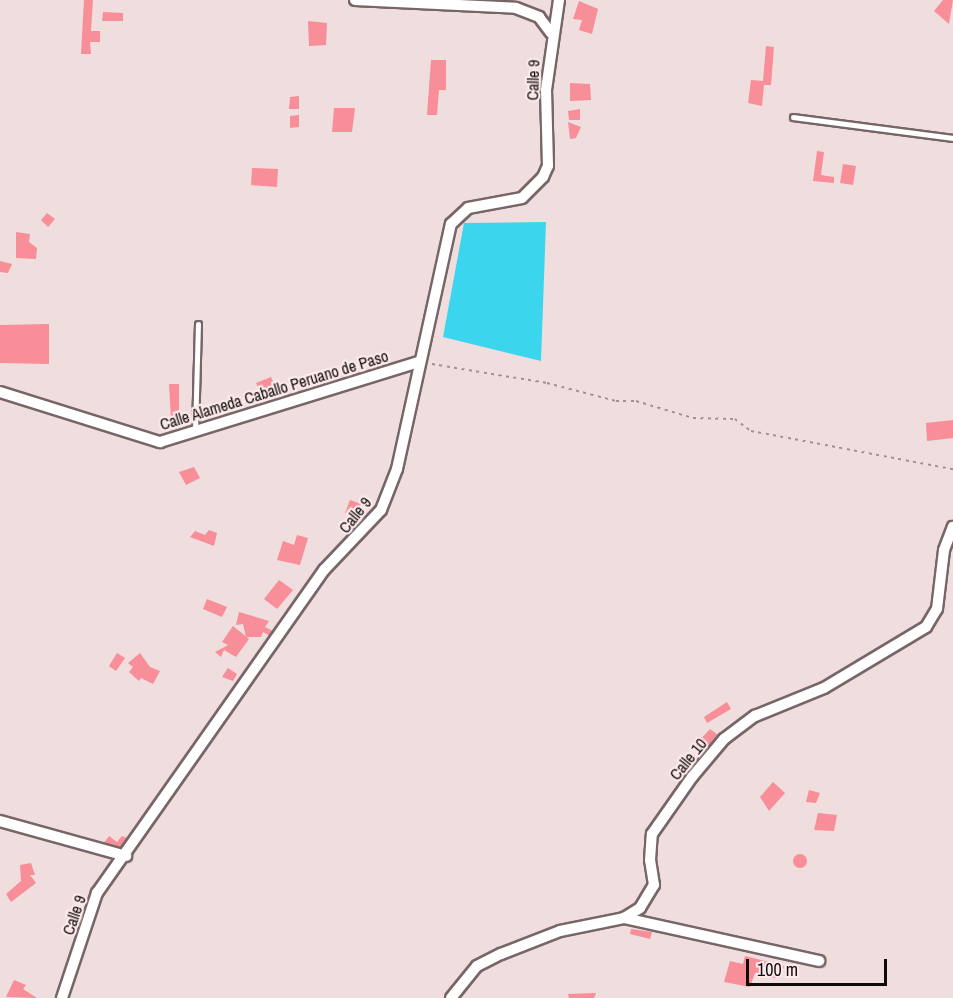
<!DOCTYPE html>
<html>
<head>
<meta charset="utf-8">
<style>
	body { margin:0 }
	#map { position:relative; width:953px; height:998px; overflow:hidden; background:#f0ddde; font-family:"Archivo Narrow",sans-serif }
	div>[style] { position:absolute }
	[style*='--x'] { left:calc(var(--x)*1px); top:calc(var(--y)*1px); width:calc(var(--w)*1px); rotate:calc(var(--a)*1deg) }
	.water>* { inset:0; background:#3cd5ee }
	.building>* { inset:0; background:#f78e98 }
	.round { border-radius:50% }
	.path>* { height:1.5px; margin-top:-0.75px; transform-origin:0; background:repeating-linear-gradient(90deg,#a09192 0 3px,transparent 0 7.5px) }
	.roads { filter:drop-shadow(2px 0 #776667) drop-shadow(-2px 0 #776667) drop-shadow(0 2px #776667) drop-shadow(0 -2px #776667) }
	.service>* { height:5px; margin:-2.5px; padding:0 2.5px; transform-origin:2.5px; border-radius:2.5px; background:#fff }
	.minor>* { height:10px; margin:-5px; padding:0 5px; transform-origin:5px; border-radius:5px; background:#fff }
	span { translate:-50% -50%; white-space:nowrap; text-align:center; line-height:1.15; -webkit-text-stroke:4.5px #fdeaeb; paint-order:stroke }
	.street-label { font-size:16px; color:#100a0a }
	.scale { position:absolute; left:746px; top:959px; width:141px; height:27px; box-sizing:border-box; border:3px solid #100a0a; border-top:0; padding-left:8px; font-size:18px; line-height:21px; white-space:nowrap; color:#100a0a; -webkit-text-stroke:4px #fdeaeb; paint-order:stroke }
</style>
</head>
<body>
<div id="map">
	<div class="water">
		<i style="clip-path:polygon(546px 222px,541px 361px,443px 337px,464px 223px)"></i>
	</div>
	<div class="building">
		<i style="clip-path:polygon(84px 0,93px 0,91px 31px,100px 31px,100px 42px,90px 42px,91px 54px,81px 54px)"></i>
		<i style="clip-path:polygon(943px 0,953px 0,949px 24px,934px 11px)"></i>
		<i style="clip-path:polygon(579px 1px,598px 9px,592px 34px,579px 30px,582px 20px,573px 19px)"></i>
		<i style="clip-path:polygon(103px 12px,123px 13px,123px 21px,102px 21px)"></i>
		<i style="clip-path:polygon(308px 21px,327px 23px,326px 45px,309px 46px)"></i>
		<i style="clip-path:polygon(766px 46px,774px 47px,771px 85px,764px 85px,762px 106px,748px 103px,751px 80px,763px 81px)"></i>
		<i style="clip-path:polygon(431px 60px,446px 60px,446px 90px,439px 90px,437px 115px,427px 115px)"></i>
		<i style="clip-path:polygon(570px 83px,590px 84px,591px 100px,570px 101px)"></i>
		<i style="clip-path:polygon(299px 96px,299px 109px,289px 109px,290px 97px)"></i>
		<i style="clip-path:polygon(334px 108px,355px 108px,352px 132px,332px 132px)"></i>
		<i style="clip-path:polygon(580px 109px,580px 120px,569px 120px,568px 111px)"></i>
		<i style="clip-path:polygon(299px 115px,299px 127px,290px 128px,290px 116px)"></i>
		<i style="clip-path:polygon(568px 122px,581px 127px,576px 138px,570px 139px)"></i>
		<i style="clip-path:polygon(817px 151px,824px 152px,821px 175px,834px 177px,834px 183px,813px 181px)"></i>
		<i style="clip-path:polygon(843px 164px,856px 166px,853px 185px,840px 183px)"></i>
		<i style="clip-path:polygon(252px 168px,278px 169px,277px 187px,251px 185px)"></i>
		<i style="clip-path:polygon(47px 213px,55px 219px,48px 227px,41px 220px)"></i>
		<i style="clip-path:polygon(16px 232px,30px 234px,29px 242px,37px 248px,36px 259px,16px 258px)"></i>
		<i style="clip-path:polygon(0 261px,12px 264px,8px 273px,0 272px)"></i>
		<i style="clip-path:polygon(49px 324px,49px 364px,0 363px,0 325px)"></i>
		<i style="clip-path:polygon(271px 377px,277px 391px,262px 397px,256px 383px)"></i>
		<i style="clip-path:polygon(169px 384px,179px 384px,179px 427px,174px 427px,175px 419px,171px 419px)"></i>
		<i style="clip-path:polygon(953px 420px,953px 438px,927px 441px,926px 423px)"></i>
		<i style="clip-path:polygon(194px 467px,200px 478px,186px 485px,179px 472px)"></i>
		<i style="clip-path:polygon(350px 500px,361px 504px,355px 517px,345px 513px)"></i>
		<i style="clip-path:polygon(209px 530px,217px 533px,214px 546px,190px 537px,195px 531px,205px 535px)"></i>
		<i style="clip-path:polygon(297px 535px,308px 538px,300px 565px,277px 560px,283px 541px,294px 545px)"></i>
		<i style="clip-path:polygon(279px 580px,293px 590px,277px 609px,264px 599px)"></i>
		<i style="clip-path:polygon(207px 599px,227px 607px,222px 617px,203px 609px)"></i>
		<i style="clip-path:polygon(239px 612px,269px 621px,265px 627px,273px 631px,270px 636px,263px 632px,261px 637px,246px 637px,243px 624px,236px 625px)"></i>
		<i style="clip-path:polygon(233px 626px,249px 639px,236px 657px,224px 650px,221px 657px,215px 652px,228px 645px,222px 642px)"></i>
		<i style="clip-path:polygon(117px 653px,125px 658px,116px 671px,109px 666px)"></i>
		<i style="clip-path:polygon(140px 653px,150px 667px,160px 671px,153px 684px,141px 678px,139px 681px,129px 672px,133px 667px,128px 663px)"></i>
		<i style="clip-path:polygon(228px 668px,237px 674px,233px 681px,222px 677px)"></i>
		<i style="clip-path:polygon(727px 702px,731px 709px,707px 723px,704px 717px)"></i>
		<i style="clip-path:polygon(710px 729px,718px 735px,707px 748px,699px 741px)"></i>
		<i style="clip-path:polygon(773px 782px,785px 793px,769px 811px,760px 797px)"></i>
		<i style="clip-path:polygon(809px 790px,820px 793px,816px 803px,806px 802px)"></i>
		<i style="clip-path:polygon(818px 813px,837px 815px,834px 831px,814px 830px)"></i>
		<i style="clip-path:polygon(109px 836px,117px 842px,122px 836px,127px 838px,118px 851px,101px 847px)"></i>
		<i class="round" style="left:793px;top:854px;width:14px;height:14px"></i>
		<i style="clip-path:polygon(31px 863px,35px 875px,30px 875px,36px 883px,11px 902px,6px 894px,21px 881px,20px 865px)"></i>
		<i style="clip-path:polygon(631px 929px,652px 932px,650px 939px,630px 934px)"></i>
		<i style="clip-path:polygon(745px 956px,784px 966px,781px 975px,775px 978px,755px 973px,750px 987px,724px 982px,730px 961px,743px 964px)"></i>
		<i style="clip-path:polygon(14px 980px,26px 985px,23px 989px,37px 998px,6px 997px)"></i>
		<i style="clip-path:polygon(596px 993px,594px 998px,569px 998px,568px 994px)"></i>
	</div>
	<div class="path">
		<i style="--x:432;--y:364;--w:117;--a:9.4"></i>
		<i style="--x:547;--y:383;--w:71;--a:14.6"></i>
		<i style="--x:616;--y:401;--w:20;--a:0"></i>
		<i style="--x:636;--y:401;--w:59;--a:16.6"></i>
		<i style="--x:693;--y:418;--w:42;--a:1.4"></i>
		<i style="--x:735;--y:419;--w:20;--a:37"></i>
		<i style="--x:751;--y:431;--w:206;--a:10.7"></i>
	</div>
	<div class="roads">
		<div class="service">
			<i style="--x:793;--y:117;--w:161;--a:7.5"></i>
			<i style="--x:195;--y:431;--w:107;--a:-88.4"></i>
		</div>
		<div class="minor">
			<i style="--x:355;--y:0;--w:161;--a:2.8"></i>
			<i style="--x:516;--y:8;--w:25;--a:21"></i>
			<i style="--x:539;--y:17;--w:20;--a:53"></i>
			<i style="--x:0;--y:392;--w:168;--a:17.4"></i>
			<i style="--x:160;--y:442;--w:271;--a:-17.2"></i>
			<i style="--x:0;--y:821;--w:131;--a:15.5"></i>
			<i style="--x:624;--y:918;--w:200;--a:12.4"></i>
			<i style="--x:62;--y:998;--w:111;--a:-71.6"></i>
			<i style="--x:97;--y:893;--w:395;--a:-54.9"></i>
			<i style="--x:324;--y:570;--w:83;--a:-46.5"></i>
			<i style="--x:381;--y:510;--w:44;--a:-68.7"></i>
			<i style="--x:397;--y:469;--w:251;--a:-77.6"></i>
			<i style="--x:451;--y:224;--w:23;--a:-43"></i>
			<i style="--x:468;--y:208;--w:55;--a:-10.5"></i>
			<i style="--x:522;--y:198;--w:30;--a:-45"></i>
			<i style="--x:543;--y:177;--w:12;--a:-66"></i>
			<i style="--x:548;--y:166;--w:76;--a:-91.5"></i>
			<i style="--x:546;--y:90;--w:91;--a:-81.8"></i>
			<i style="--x:451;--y:998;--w:41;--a:-50.9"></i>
			<i style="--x:477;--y:966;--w:27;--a:-27"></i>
			<i style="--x:501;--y:954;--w:63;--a:-21.3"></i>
			<i style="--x:560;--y:931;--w:65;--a:-11.5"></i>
			<i style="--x:624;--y:918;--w:19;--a:-32"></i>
			<i style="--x:640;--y:908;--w:27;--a:-59"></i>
			<i style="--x:654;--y:885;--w:25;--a:-99"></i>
			<i style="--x:650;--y:860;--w:26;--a:-86"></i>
			<i style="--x:652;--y:834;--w:70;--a:-54.9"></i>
			<i style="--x:692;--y:777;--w:50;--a:-49.9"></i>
			<i style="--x:724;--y:739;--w:39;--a:-37"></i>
			<i style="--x:755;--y:716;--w:74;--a:-22.1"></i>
			<i style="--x:824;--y:688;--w:119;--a:-30.9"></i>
			<i style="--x:926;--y:627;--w:21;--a:-59"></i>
			<i style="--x:937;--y:609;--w:59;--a:-83.2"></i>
			<i style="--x:944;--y:550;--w:25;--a:-69"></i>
		</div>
	</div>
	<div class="street-label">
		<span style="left:533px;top:80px;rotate:-88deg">Calle 9</span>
		<span style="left:274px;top:390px;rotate:-17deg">Calle Alameda Caballo Peruano de Paso</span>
		<span style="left:355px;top:515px;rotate:-51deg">Calle 9</span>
		<span style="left:688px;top:759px;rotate:-51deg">Calle 10</span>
		<span style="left:74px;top:915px;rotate:-71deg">Calle 9</span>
	</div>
	<div class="scale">100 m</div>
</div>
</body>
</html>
